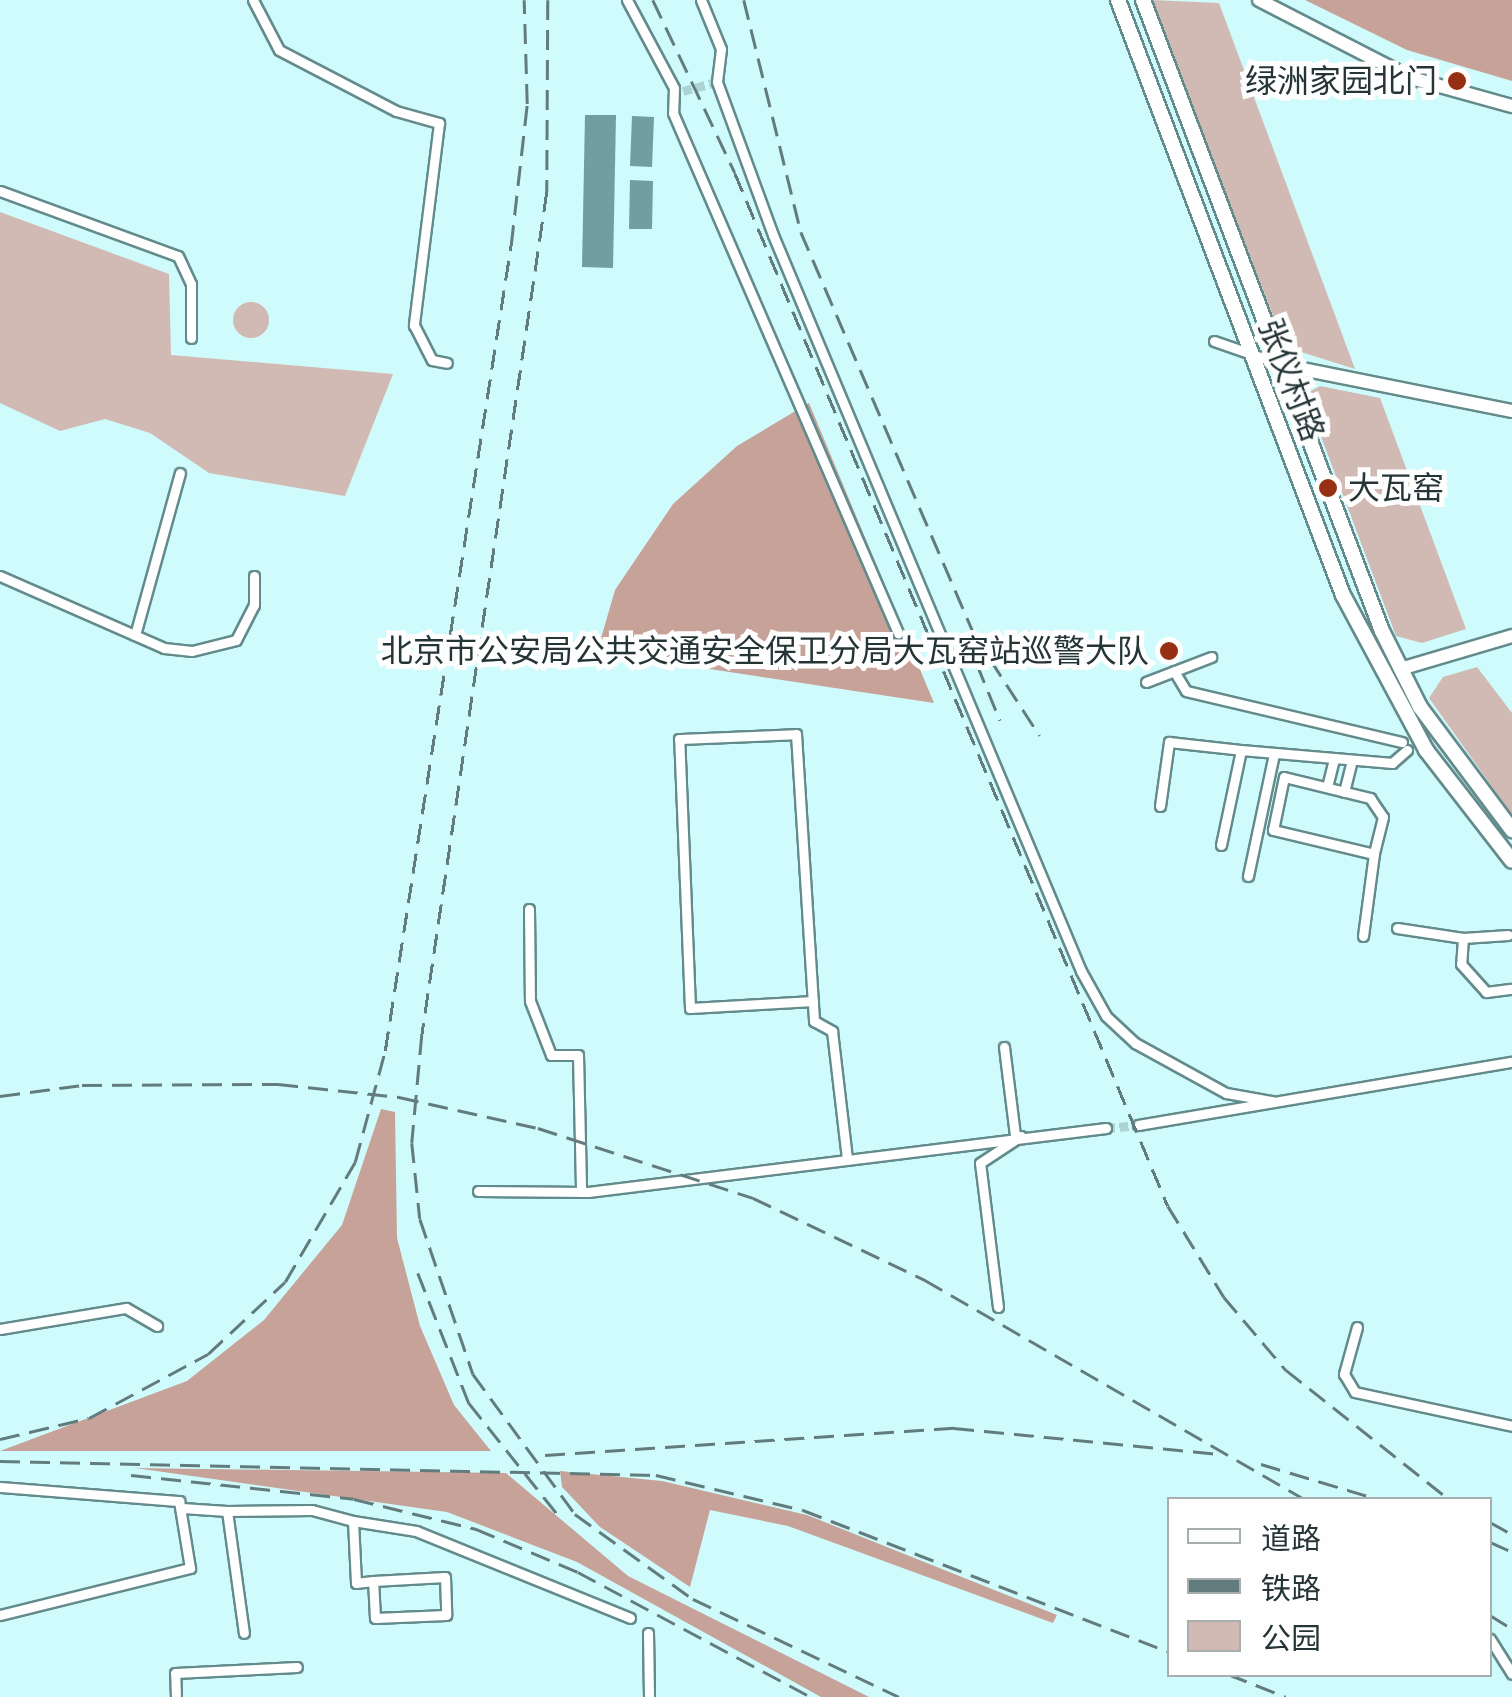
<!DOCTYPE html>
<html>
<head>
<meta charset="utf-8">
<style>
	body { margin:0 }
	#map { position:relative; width:1512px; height:1697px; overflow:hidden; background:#d0fbfc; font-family:"Fira Sans Condensed","Noto Sans SC",sans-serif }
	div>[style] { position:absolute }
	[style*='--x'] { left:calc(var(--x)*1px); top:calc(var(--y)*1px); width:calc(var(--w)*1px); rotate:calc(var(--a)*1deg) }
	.green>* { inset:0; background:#d1bab3 }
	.round { border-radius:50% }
	.forest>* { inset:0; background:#c6a298 }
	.water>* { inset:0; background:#739e9f }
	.street-tunnel>* { height:9px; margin-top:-4.5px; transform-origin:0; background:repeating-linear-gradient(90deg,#aed3d4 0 9px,transparent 0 13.5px) }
	.roads { filter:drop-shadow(2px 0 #648b8c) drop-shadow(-2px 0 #648b8c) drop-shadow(0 2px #648b8c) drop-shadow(0 -2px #648b8c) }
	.street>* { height:9px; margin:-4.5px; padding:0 4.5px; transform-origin:4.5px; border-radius:4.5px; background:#fff }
	.secondary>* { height:12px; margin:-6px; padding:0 6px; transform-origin:6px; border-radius:6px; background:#fff }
	.primary>* { height:14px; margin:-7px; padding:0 7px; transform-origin:7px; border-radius:7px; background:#fff }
	.rail>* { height:2.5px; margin-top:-1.25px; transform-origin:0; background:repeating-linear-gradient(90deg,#627c7d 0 20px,transparent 0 30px) }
	.dots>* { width:28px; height:28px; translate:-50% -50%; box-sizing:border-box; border:5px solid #fefefe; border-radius:50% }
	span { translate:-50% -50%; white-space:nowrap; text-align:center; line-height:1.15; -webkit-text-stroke:10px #fefefe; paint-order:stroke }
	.poi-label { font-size:32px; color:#253536 }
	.right { translate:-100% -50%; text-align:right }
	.left { translate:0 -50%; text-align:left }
	.street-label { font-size:32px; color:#253536 }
	.legend { position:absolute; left:1167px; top:1497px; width:325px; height:180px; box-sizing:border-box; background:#fefefe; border:2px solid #a7aeae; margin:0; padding:12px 18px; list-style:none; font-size:30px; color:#253536 }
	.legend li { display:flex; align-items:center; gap:20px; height:50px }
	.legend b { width:50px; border:2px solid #a7aeae }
</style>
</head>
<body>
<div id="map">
	<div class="green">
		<i style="clip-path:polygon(1152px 0,1219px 3px,1355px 369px,1285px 347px)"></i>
		<i style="clip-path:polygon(0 212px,169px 274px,171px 355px,393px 374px,345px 496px,209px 473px,150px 433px,105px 419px,60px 431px,0 403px)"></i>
		<i class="round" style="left:233px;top:302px;width:36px;height:36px"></i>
		<i style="clip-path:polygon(1320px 386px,1380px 398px,1466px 629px,1422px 643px,1396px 636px,1305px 394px)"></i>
		<i style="clip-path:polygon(1477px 667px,1512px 713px,1512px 815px,1429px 698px,1443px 677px)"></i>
	</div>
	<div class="forest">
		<i style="clip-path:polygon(1305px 0,1512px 0,1512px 81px,1407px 50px)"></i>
		<i style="clip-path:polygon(809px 403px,934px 703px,597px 652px,615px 590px,673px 504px,737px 446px)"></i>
		<i style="clip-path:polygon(381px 1109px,395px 1112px,397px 1238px,420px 1326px,454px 1405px,491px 1451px,0 1451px,187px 1381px,264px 1320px,342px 1225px)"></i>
		<i style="clip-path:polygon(135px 1468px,506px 1473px,628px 1576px,869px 1697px,821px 1697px,577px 1562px,447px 1512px)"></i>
		<i style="clip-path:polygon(560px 1471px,662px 1481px,807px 1515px,1057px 1615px,1053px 1623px,788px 1526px,710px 1510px,690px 1587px,600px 1527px,562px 1487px)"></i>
	</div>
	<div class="water">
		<i style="clip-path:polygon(585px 115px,616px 115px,613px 268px,582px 267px)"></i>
		<i style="clip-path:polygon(632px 116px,654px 117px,652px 167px,630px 166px)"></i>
		<i style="clip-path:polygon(630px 180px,653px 181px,652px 229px,629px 229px)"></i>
	</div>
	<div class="street-tunnel">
		<i style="--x:683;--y:91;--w:35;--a:-15"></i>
		<i style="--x:1106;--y:1128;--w:32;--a:-5"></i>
	</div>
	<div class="roads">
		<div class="street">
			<i style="--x:253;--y:0;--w:56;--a:62.5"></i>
			<i style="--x:279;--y:50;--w:132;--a:27.5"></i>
			<i style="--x:396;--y:111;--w:45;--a:15.6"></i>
			<i style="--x:439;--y:123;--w:204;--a:97.1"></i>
			<i style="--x:414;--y:325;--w:39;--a:63"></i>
			<i style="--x:432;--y:360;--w:15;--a:11"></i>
			<i style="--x:627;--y:0;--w:100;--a:61.9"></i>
			<i style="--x:674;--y:88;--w:25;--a:92"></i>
			<i style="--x:673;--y:113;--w:567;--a:66.6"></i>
			<i style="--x:701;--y:0;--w:53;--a:67.8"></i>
			<i style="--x:721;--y:49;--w:33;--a:97"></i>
			<i style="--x:717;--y:82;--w:163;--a:69.9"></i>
			<i style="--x:773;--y:235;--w:798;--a:67.29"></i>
			<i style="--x:1081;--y:971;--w:51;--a:60.9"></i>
			<i style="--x:1106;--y:1016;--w:40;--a:43"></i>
			<i style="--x:1135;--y:1043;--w:104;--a:28.8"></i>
			<i style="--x:1226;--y:1093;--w:47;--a:9.9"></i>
			<i style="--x:0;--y:191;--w:189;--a:20.1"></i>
			<i style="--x:178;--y:256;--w:31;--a:65"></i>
			<i style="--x:191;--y:284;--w:54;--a:90"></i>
			<i style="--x:1214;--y:341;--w:70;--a:19.2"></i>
			<i style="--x:0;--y:576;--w:179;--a:23.7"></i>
			<i style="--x:164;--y:648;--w:28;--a:6"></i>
			<i style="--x:192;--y:651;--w:45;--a:-14"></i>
			<i style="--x:236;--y:640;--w:39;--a:-63"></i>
			<i style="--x:254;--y:605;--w:29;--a:-90"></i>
			<i style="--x:135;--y:635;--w:168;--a:-74.5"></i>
			<i style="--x:1174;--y:671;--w:23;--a:59"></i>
			<i style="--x:1186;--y:691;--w:222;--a:13.3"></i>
			<i style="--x:1146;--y:682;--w:70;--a:-21"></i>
			<i style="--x:1284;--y:777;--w:89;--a:13.7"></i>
			<i style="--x:1370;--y:798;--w:23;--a:56"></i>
			<i style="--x:1383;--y:817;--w:38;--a:104"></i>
			<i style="--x:1374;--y:854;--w:104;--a:-166.6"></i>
			<i style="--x:1273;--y:830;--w:54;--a:-78.3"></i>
			<i style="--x:1327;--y:787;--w:29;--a:-76"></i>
			<i style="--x:1344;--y:792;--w:33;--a:-76"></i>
			<i style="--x:1160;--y:806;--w:65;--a:-82"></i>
			<i style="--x:1169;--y:742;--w:72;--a:6.3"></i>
			<i style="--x:1221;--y:845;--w:97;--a:-78.1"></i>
			<i style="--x:1241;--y:750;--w:152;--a:4.9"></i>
			<i style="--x:1392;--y:763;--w:20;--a:-41"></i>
			<i style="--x:1248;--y:876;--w:125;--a:-78"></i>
			<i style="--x:529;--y:909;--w:92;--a:89.4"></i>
			<i style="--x:530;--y:1001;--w:58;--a:68.7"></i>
			<i style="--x:551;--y:1055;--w:27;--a:0"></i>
			<i style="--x:578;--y:1055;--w:137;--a:88.7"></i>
			<i style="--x:1397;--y:928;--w:67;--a:8.6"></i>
			<i style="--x:1508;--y:935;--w:45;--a:176.2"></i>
			<i style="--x:1463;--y:938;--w:26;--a:94"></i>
			<i style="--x:1461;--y:964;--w:38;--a:48"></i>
			<i style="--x:1486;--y:992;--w:26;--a:-7"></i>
			<i style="--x:1363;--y:936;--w:83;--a:-82.4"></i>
			<i style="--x:813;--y:1001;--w:123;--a:176.7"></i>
			<i style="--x:690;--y:1008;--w:269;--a:-92.3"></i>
			<i style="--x:679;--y:739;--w:117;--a:-2.4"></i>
			<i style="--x:796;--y:734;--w:288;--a:86.4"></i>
			<i style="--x:814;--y:1021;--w:21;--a:29"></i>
			<i style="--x:832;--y:1031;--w:129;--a:83.3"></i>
			<i style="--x:1004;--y:1047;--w:89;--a:82.9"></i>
			<i style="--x:1138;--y:1125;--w:379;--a:-9.6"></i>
			<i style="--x:478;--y:1191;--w:110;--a:0.5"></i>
			<i style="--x:588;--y:1192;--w:522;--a:-7.04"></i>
			<i style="--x:998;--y:1307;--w:145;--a:-97.1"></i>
			<i style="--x:980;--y:1163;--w:49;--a:-33.4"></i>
			<i style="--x:1357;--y:1327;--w:49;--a:105.5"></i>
			<i style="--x:1344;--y:1374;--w:21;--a:59"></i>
			<i style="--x:1355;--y:1392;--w:161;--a:12.2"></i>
			<i style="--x:0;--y:1329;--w:128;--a:-9.5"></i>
			<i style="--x:126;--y:1308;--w:36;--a:30"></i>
			<i style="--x:0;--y:1487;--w:180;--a:4.5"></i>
			<i style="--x:179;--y:1501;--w:68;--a:80.7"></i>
			<i style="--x:190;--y:1568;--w:196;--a:166.1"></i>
			<i style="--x:182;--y:1508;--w:45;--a:3.8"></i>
			<i style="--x:227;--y:1511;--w:123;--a:82.1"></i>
			<i style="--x:227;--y:1511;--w:85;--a:-0.7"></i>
			<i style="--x:312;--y:1510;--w:42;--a:15"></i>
			<i style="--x:353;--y:1521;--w:62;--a:87.2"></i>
			<i style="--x:356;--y:1583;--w:17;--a:-7"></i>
			<i style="--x:373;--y:1581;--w:72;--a:-3.2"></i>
			<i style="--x:445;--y:1577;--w:38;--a:88"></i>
			<i style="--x:446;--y:1615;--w:71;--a:177.6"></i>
			<i style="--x:375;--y:1618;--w:37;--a:-93"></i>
			<i style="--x:353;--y:1521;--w:64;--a:9"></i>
			<i style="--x:416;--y:1531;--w:231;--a:22.1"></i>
			<i style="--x:648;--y:1633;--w:64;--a:89.1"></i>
			<i style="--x:1490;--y:1639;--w:41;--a:57.8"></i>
			<i style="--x:176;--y:1697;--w:24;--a:-92"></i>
			<i style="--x:175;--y:1673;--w:122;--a:-2.8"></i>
		</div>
		<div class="secondary">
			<i style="--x:1259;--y:0;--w:171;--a:27.2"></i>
			<i style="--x:1411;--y:78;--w:105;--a:15.5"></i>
			<i style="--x:1282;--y:365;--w:235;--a:11.3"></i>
			<i style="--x:1400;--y:669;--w:117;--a:-16.4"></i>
		</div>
		<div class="primary">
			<i style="--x:1118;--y:0;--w:636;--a:69.29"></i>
			<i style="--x:1343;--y:595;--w:176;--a:61.8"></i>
			<i style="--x:1426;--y:750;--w:140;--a:52.2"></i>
			<i style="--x:1143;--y:0;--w:675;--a:69.26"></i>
			<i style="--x:1382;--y:631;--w:85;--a:63.4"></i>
			<i style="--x:1420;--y:707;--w:154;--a:53.2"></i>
		</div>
	</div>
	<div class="rail">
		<i style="--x:548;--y:0;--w:192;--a:90.3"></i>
		<i style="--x:547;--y:192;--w:852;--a:98.43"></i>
		<i style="--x:422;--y:1035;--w:108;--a:95.3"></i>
		<i style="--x:412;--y:1143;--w:76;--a:84"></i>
		<i style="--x:420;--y:1219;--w:164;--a:71.1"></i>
		<i style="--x:473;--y:1374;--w:173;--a:53.9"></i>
		<i style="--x:575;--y:1514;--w:145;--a:35.8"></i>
		<i style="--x:693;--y:1599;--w:228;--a:25.4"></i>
		<i style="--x:653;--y:0;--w:191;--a:64.6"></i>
		<i style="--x:735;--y:173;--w:1120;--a:67.26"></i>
		<i style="--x:1168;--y:1206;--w:107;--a:58.4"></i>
		<i style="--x:1224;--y:1297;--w:96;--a:49.7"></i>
		<i style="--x:1286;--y:1370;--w:209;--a:38.4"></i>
		<i style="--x:744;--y:0;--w:239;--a:76.2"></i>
		<i style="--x:801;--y:232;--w:438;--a:66.7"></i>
		<i style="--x:974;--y:634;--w:121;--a:57.1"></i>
		<i style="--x:977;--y:664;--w:61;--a:67.7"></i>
		<i style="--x:0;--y:1096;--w:83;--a:-7.6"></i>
		<i style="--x:82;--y:1085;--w:196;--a:-0.3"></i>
		<i style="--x:278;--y:1084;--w:122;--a:6.1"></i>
		<i style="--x:399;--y:1097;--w:142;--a:12.6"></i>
		<i style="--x:538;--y:1128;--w:226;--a:18"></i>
		<i style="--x:753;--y:1198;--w:191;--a:25.5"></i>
		<i style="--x:925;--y:1280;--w:440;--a:30"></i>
		<i style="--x:418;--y:1273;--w:140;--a:68.6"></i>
		<i style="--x:469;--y:1403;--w:149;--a:51.5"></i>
		<i style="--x:0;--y:1439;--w:91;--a:-13.3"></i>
		<i style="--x:89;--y:1418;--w:135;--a:-28.3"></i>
		<i style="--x:208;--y:1354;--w:105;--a:-43.1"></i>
		<i style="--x:285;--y:1282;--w:139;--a:-59.7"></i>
		<i style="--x:355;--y:1162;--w:115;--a:-74.9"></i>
		<i style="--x:385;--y:1051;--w:816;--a:-81.12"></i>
		<i style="--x:511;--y:245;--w:142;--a:-83.5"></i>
		<i style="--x:527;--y:104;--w:104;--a:-91.7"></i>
		<i style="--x:545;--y:1455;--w:410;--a:-3.8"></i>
		<i style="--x:954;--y:1428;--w:264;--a:5.6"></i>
		<i style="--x:0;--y:1461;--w:656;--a:1.22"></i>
		<i style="--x:656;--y:1475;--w:151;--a:13.4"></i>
		<i style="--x:803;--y:1510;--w:394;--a:21.2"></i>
		<i style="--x:1261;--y:1464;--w:125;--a:16.7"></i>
		<i style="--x:131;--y:1475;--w:224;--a:6.1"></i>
		<i style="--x:354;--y:1499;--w:126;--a:13.8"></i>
		<i style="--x:476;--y:1529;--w:111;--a:22.9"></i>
		<i style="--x:578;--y:1572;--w:264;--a:28.2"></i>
		<i style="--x:1490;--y:1522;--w:25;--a:29"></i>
		<i style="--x:1490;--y:1542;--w:24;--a:24"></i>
		<i style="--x:1490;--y:1615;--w:26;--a:32"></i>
		<i style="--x:1228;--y:1674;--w:62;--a:21.6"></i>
	</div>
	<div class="dots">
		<i style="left:1457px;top:81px;background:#973012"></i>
		<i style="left:1328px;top:488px;background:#973012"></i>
		<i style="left:1169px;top:651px;background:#973012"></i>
	</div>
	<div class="poi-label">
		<span class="right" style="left:1437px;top:81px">绿洲家园北门</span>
		<span class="left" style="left:1348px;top:488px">大瓦窑</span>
		<span class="right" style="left:1149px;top:651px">北京市公安局公共交通安全保卫分局大瓦窑站巡警大队</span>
	</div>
	<div class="street-label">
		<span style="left:1291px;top:380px;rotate:69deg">张仪村路</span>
	</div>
	<ul class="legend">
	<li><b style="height:12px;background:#fff"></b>道路</li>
	<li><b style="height:12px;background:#627c7d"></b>铁路</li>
	<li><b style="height:28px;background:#d1bab3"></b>公园</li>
	</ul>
</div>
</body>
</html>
